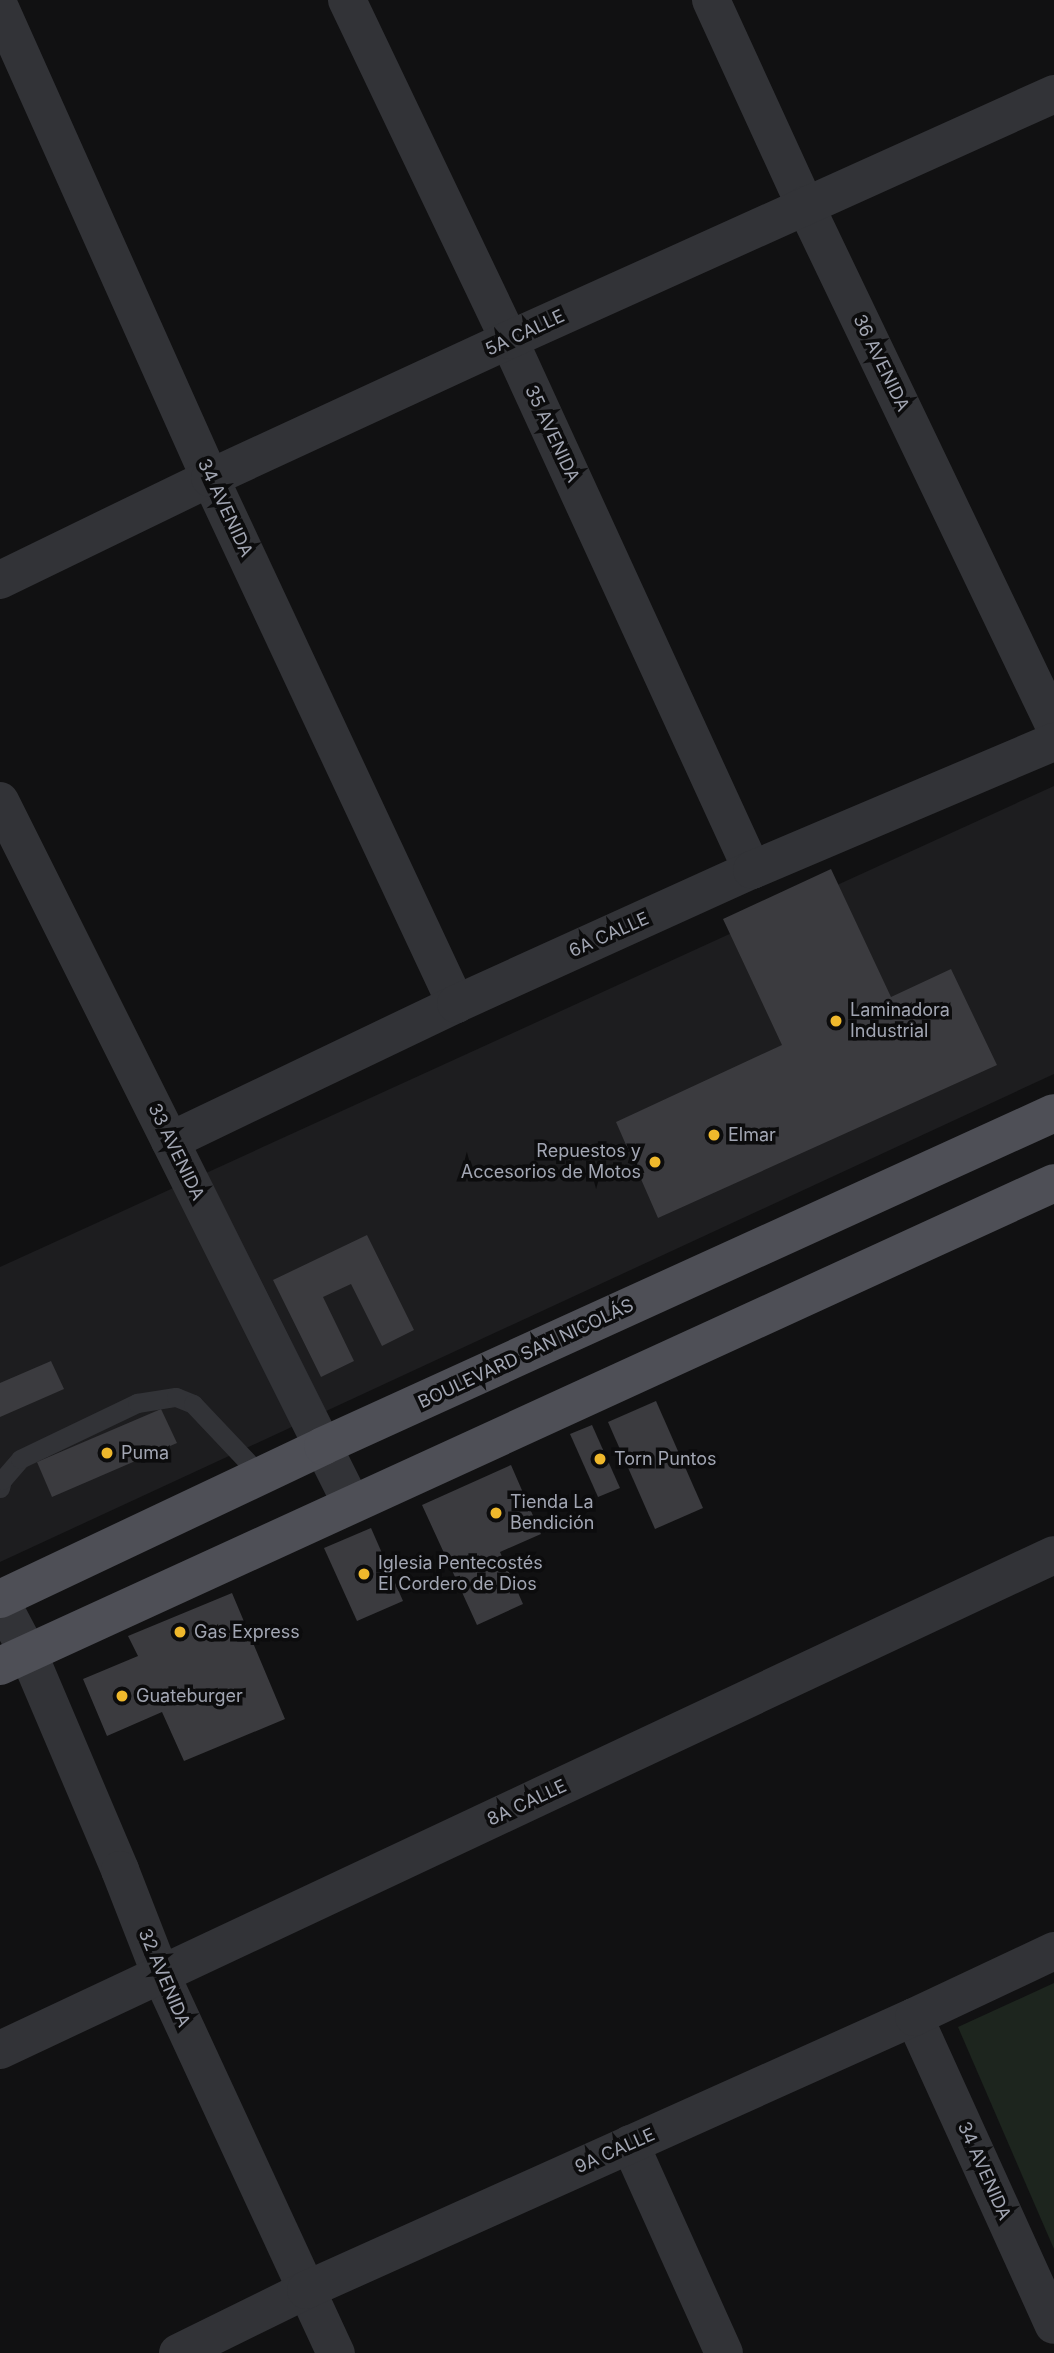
<!DOCTYPE html>
<html>
<head>
<meta charset="utf-8">
<style>
	body { margin:0 }
	#map { position:relative; width:1054px; height:2353px; overflow:hidden; background:#111112; font-family:Inter,sans-serif }
	div>[style] { position:absolute }
	[style*='--x'] { left:calc(var(--x)*1px); top:calc(var(--y)*1px); width:calc(var(--w)*1px); rotate:calc(var(--a)*1deg) }
	.built>* { inset:0; background:#1d1d1f }
	.green>* { inset:0; background:#1d251e }
	.building>* { inset:0; background:#3b3b3f }
	.lane>* { height:19px; margin:-9.5px; padding:0 9.5px; transform-origin:9.5px; border-radius:9.5px; background:#323337 }
	.street>* { height:38px; margin:-19px; padding:0 19px; transform-origin:19px; border-radius:19px; background:#323337 }
	.primary>* { height:38px; margin:-19px; padding:0 19px; transform-origin:19px; border-radius:19px; background:#4e4f56 }
	.dots>* { width:19px; height:19px; translate:-50% -50%; box-sizing:border-box; border:4px solid #0c0c0d; border-radius:50% }
	span { translate:-50% -50%; white-space:nowrap; text-align:center; line-height:1.15; -webkit-text-stroke:7px #0c0c0d; paint-order:stroke }
	.street-label { font-size:18px; color:#a2a6b3 }
	.poi-label { font-size:18px; color:#a2a6b3 }
	.left { translate:0 -50%; text-align:left }
	.right { translate:-100% -50%; text-align:right }
</style>
</head>
<body>
<div id="map">
	<div class="built">
		<i style="clip-path:polygon(1054px 786px,1054px 1074px,0 1562px,0 1267px)"></i>
	</div>
	<div class="green">
		<i style="clip-path:polygon(1054px 1983px,1054px 2249px,958px 2027px)"></i>
	</div>
	<div class="building">
		<i style="clip-path:polygon(831px 869px,891px 997px,951px 969px,997px 1065px,658px 1218px,616px 1122px,782px 1045px,723px 919px)"></i>
		<i style="clip-path:polygon(367px 1235px,414px 1330px,382px 1346px,351px 1284px,323px 1297px,354px 1361px,321px 1377px,273px 1280px)"></i>
		<i style="clip-path:polygon(51px 1361px,64px 1389px,0 1417px,0 1383px)"></i>
		<i style="clip-path:polygon(656px 1401px,703px 1508px,655px 1529px,608px 1422px)"></i>
		<i style="clip-path:polygon(161px 1409px,177px 1443px,52px 1497px,37px 1462px)"></i>
		<i style="clip-path:polygon(592px 1425px,620px 1488px,598px 1497px,570px 1434px)"></i>
		<i style="clip-path:polygon(511px 1465px,541px 1534px,500px 1552px,523px 1604px,477px 1625px,422px 1505px)"></i>
		<i style="clip-path:polygon(371px 1528px,403px 1601px,357px 1621px,324px 1548px)"></i>
		<i style="clip-path:polygon(232px 1593px,285px 1719px,184px 1761px,162px 1712px,107px 1736px,83px 1679px,138px 1656px,128px 1636px)"></i>
	</div>
	<div class="lane">
		<i style="--x:0;--y:1488;--w:8;--a:-76"></i>
		<i style="--x:2;--y:1480;--w:28;--a:-49"></i>
		<i style="--x:20;--y:1459;--w:130;--a:-25.6"></i>
		<i style="--x:137;--y:1403;--w:39;--a:-9"></i>
		<i style="--x:176;--y:1397;--w:18;--a:22"></i>
		<i style="--x:193;--y:1404;--w:99;--a:46.6"></i>
	</div>
	<div class="street">
		<i style="--x:347;--y:0;--w:377;--a:64.5"></i>
		<i style="--x:509;--y:340;--w:583;--a:65.37"></i>
		<i style="--x:711;--y:0;--w:226;--a:65.4"></i>
		<i style="--x:805;--y:205;--w:577;--a:64.41"></i>
		<i style="--x:0;--y:8;--w:515;--a:65.92"></i>
		<i style="--x:210;--y:478;--w:581;--a:64.94"></i>
		<i style="--x:0;--y:580;--w:233;--a:-25.9"></i>
		<i style="--x:210;--y:478;--w:329;--a:-24.8"></i>
		<i style="--x:509;--y:340;--w:598;--a:-24.29"></i>
		<i style="--x:0;--y:801;--w:785;--a:63.43"></i>
		<i style="--x:170;--y:1141;--w:317;--a:-25.6"></i>
		<i style="--x:456;--y:1004;--w:325;--a:-24.4"></i>
		<i style="--x:752;--y:870;--w:328;--a:-23"></i>
		<i style="--x:0;--y:1600;--w:60;--a:62.2"></i>
		<i style="--x:28;--y:1653;--w:236;--a:67"></i>
		<i style="--x:120;--y:1870;--w:113;--a:68.7"></i>
		<i style="--x:161;--y:1975;--w:417;--a:65.2"></i>
		<i style="--x:914;--y:2017;--w:338;--a:65.6"></i>
		<i style="--x:0;--y:2050;--w:1164;--a:-25.16"></i>
		<i style="--x:630;--y:2144;--w:229;--a:65.8"></i>
		<i style="--x:178;--y:2353;--w:143;--a:-26.2"></i>
		<i style="--x:306;--y:2290;--w:666;--a:-24.18"></i>
		<i style="--x:914;--y:2017;--w:155;--a:-25.2"></i>
	</div>
	<div class="primary">
		<i style="--x:0;--y:1599;--w:357;--a:-25.3"></i>
		<i style="--x:323;--y:1446;--w:803;--a:-24.49"></i>
		<i style="--x:0;--y:1666;--w:1159;--a:-24.62"></i>
	</div>
	<div class="dots">
		<i style="left:836px;top:1021px;background:#efb82c"></i>
		<i style="left:714px;top:1135px;background:#efb82c"></i>
		<i style="left:655px;top:1162px;background:#efb82c"></i>
		<i style="left:107px;top:1453px;background:#efb82c"></i>
		<i style="left:600px;top:1459px;background:#efb82c"></i>
		<i style="left:496px;top:1513px;background:#efb82c"></i>
		<i style="left:364px;top:1574px;background:#efb82c"></i>
		<i style="left:180px;top:1632px;background:#efb82c"></i>
		<i style="left:122px;top:1696px;background:#efb82c"></i>
	</div>
	<div class="street-label">
		<span style="left:525px;top:333px;rotate:-25deg">5A CALLE</span>
		<span style="left:881px;top:363px;rotate:64deg">36 AVENIDA</span>
		<span style="left:552px;top:434px;rotate:65deg">35 AVENIDA</span>
		<span style="left:225px;top:508px;rotate:65deg">34 AVENIDA</span>
		<span style="left:609px;top:935px;rotate:-24deg">6A CALLE</span>
		<span style="left:176px;top:1152px;rotate:64deg">33 AVENIDA</span>
		<span style="left:526px;top:1354px;rotate:-25deg">BOULEVARD SAN NICOLÁS</span>
		<span style="left:527px;top:1803px;rotate:-25deg">8A CALLE</span>
		<span style="left:164px;top:1978px;rotate:67deg">32 AVENIDA</span>
		<span style="left:615px;top:2151px;rotate:-24deg">9A CALLE</span>
		<span style="left:984px;top:2171px;rotate:66deg">34 AVENIDA</span>
	</div>
	<div class="poi-label">
		<span class="left" style="left:850px;top:1021px">Laminadora<br>Industrial</span>
		<span class="left" style="left:728px;top:1135px">Elmar</span>
		<span class="right" style="left:641px;top:1162px">Repuestos y<br>Accesorios de Motos</span>
		<span class="left" style="left:121px;top:1453px">Puma</span>
		<span class="left" style="left:614px;top:1459px">Torn Puntos</span>
		<span class="left" style="left:510px;top:1513px">Tienda La<br>Bendición</span>
		<span class="left" style="left:378px;top:1574px">Iglesia Pentecostés<br>El Cordero de Dios</span>
		<span class="left" style="left:194px;top:1632px">Gas Express</span>
		<span class="left" style="left:136px;top:1696px">Guateburger</span>
	</div>
</div>
</body>
</html>
